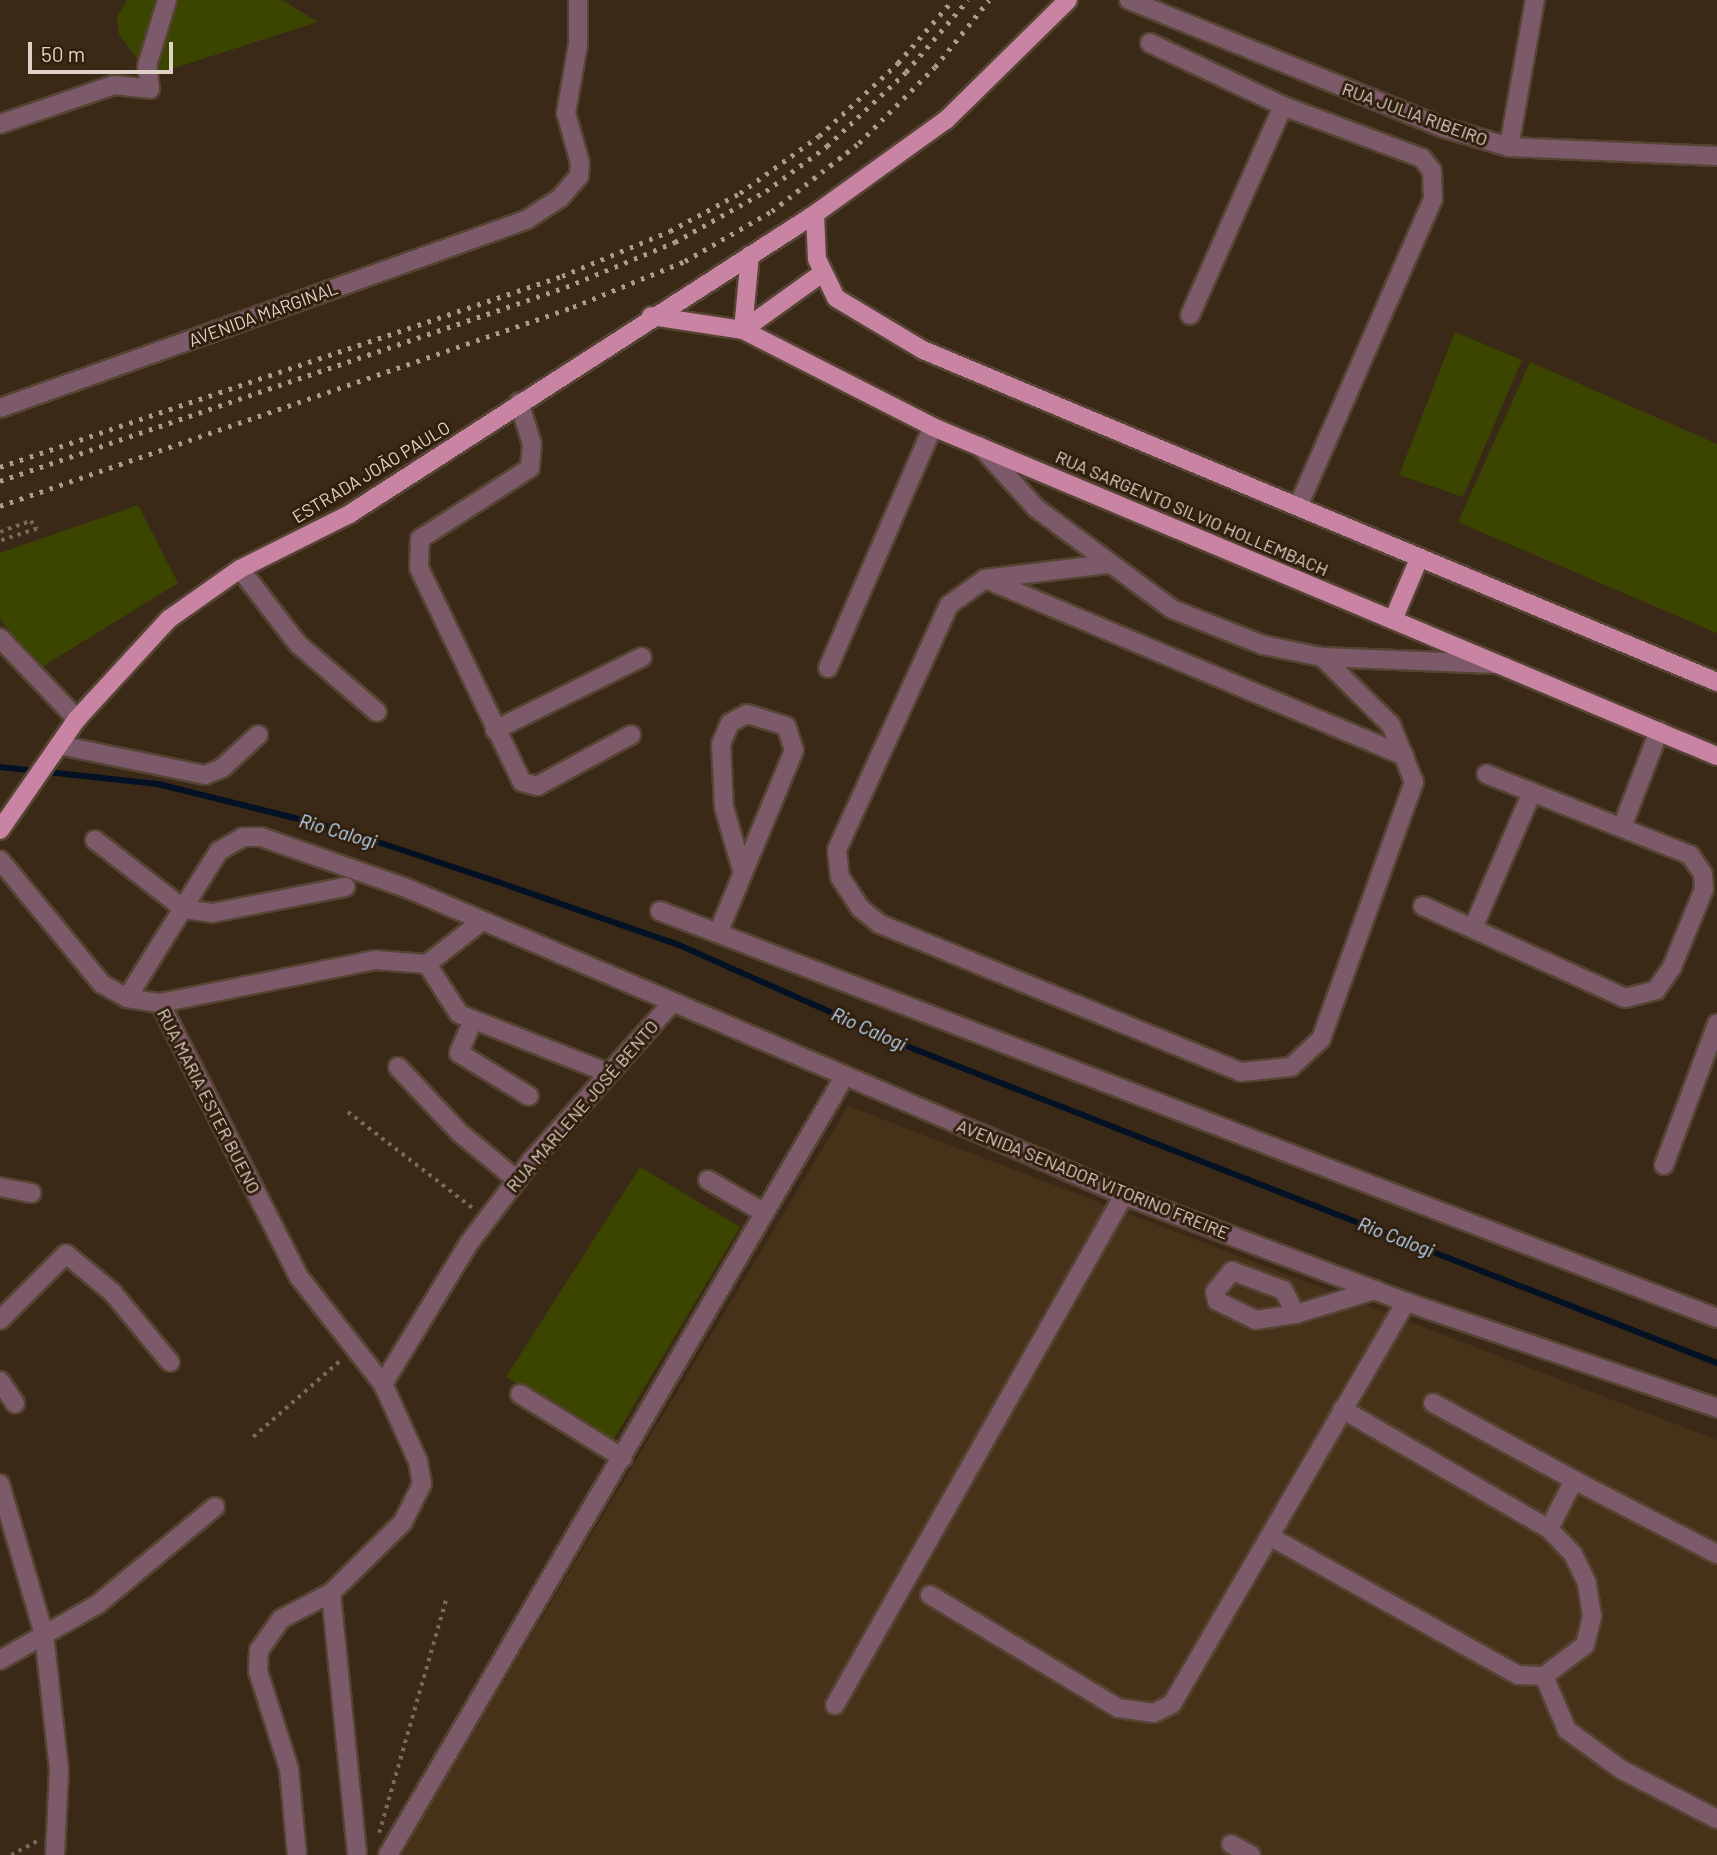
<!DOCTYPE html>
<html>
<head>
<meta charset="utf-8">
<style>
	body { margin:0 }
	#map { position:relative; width:1717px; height:1855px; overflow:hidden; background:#3b2917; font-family:Barlow,sans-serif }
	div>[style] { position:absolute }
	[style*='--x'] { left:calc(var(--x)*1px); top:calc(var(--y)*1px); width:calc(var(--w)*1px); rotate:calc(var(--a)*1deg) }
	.built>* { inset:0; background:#483119 }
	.green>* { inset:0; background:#3b4500 }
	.stream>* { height:6px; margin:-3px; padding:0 3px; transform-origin:3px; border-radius:3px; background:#021224 }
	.path>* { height:3.5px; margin-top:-1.75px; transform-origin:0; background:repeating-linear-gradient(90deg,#796a5a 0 3.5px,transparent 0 8.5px) }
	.roads { filter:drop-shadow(2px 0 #543) drop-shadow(-2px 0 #543) drop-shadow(0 2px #543) drop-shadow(0 -2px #543) }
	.minor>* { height:18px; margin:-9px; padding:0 9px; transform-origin:9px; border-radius:9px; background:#7c5a69 }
	.major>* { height:18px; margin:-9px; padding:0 9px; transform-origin:9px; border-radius:9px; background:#c983a3 }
	.rail>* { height:5px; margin-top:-2.5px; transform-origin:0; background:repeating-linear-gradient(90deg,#aa9c8f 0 3.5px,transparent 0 10.5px) }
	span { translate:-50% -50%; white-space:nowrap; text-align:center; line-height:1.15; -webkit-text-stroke:6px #311f0e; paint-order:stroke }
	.street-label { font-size:18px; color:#dfd3c8 }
	.water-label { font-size:19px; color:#bdddfe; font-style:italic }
	.scale { position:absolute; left:28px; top:42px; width:145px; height:32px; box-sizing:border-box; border:4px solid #dfd3c8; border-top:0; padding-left:9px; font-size:21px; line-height:24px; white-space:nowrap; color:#dfd3c8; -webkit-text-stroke:5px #311f0e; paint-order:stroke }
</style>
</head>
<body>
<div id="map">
	<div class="built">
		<i style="clip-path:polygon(848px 1106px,1717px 1440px,1717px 1855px,400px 1855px)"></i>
	</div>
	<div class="green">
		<i style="clip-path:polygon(127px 0,282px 0,318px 22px,165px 71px,138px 60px,119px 34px,117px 17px)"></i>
		<i style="clip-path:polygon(1455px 332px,1522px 360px,1463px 497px,1399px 475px)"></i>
		<i style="clip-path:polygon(1530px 362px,1717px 444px,1717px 633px,1458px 522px)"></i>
		<i style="clip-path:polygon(138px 505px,178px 583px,40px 668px,0 619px,0 553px)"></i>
		<i style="clip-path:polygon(640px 1167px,740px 1227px,613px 1440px,506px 1377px)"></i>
	</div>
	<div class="stream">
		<i style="--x:0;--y:767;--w:159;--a:6.1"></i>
		<i style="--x:158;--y:784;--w:187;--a:14"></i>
		<i style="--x:339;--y:829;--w:168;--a:18.4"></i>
		<i style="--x:498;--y:882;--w:192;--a:19.2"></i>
		<i style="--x:679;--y:945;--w:257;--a:23.9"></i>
		<i style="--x:914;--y:1049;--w:862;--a:21.36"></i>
	</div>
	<div class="path">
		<i style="--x:0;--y:532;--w:33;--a:-20"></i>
		<i style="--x:31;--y:521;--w:10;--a:53"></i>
		<i style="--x:37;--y:529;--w:39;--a:162"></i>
		<i style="--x:348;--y:1112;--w:159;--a:37.6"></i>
		<i style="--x:253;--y:1437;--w:117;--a:-41.2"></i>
		<i style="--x:379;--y:1833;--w:243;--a:-74"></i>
		<i style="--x:11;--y:1855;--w:30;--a:-28"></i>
	</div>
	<div class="roads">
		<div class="minor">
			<i style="--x:1129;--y:0;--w:341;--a:22.1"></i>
			<i style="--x:1445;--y:128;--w:67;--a:16.5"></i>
			<i style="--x:1509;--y:147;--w:208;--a:2.5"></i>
			<i style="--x:1150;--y:43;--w:147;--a:25.3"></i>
			<i style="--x:1283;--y:106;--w:148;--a:20.5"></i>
			<i style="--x:1422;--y:158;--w:16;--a:52"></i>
			<i style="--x:1432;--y:171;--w:28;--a:88"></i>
			<i style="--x:1433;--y:199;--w:336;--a:113.7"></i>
			<i style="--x:0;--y:124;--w:120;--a:-18.9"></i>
			<i style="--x:114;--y:85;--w:36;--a:6"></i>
			<i style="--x:150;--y:89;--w:23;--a:-97"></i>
			<i style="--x:147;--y:66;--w:69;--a:-73.1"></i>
			<i style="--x:1509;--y:147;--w:149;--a:-80"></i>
			<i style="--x:1190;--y:315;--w:229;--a:-66"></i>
			<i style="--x:519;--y:402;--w:44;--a:72.8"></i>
			<i style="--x:532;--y:444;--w:24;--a:95"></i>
			<i style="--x:530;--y:468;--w:131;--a:147.2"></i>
			<i style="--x:420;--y:539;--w:29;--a:92"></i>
			<i style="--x:419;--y:568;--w:237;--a:64.3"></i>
			<i style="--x:522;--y:782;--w:16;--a:15"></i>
			<i style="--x:537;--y:786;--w:107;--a:-28.5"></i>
			<i style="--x:0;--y:408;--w:559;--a:-19.67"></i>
			<i style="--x:526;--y:220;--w:40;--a:-32.9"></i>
			<i style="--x:560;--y:198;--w:29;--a:-49"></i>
			<i style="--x:579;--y:176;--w:13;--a:-86"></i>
			<i style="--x:580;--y:163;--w:52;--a:-105.6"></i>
			<i style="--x:566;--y:113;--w:70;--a:-80.1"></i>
			<i style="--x:578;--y:44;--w:44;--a:-90"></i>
			<i style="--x:980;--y:446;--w:84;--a:47.9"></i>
			<i style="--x:1036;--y:508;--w:169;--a:36.6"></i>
			<i style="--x:1172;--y:609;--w:98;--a:21.6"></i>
			<i style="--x:1263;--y:645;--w:60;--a:11.5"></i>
			<i style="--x:1322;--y:657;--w:173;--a:2.3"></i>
			<i style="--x:1107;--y:564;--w:123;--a:173"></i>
			<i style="--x:985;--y:579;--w:44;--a:144.2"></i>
			<i style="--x:949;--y:605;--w:269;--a:114.6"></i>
			<i style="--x:837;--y:850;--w:27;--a:84"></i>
			<i style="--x:840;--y:877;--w:37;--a:57"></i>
			<i style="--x:860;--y:908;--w:26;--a:39"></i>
			<i style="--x:880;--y:924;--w:390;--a:22.3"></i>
			<i style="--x:1241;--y:1072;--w:50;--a:-5.7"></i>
			<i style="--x:1291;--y:1067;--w:41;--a:-43"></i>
			<i style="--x:1321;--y:1039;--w:273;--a:-70.1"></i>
			<i style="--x:1414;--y:782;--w:61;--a:-112"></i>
			<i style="--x:1391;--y:725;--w:97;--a:-135.4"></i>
			<i style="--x:240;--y:569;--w:95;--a:52.3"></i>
			<i style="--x:298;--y:644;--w:104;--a:40.7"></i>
			<i style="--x:988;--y:580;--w:452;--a:22.9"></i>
			<i style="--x:0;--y:638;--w:112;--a:46.5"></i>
			<i style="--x:828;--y:668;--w:263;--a:-66.5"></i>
			<i style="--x:495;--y:730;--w:164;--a:-26.4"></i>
			<i style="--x:59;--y:745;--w:149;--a:11.6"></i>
			<i style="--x:205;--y:775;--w:18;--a:-22"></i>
			<i style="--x:222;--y:768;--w:49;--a:-42.5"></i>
			<i style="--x:1622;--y:827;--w:103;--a:-68.9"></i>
			<i style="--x:95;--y:840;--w:113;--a:37.8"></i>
			<i style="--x:184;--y:909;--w:28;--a:8"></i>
			<i style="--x:212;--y:913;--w:136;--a:-11.1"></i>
			<i style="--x:0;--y:860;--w:161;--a:50.6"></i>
			<i style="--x:102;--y:984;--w:29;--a:29"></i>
			<i style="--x:127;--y:998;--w:33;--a:9"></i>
			<i style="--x:160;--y:1003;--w:307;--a:63.1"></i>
			<i style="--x:299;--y:1277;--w:136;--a:51.9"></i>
			<i style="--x:383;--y:1384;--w:85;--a:65.6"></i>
			<i style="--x:418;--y:1461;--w:23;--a:80"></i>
			<i style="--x:422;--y:1484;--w:42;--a:116.6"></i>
			<i style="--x:403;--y:1522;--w:101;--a:135.4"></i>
			<i style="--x:331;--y:1593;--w:56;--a:152.5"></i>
			<i style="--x:281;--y:1619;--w:38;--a:125"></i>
			<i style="--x:259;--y:1650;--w:21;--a:93"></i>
			<i style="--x:258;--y:1671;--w:103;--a:72.4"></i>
			<i style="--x:289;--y:1769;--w:86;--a:84.7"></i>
			<i style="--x:1423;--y:906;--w:222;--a:24.5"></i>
			<i style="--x:1625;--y:998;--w:32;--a:-14"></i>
			<i style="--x:1656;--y:990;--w:28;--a:-55"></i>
			<i style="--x:1672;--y:967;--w:84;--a:-67.7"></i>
			<i style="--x:1704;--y:889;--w:15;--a:-94"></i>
			<i style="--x:1703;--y:874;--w:23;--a:-124"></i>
			<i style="--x:1690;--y:855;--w:219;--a:-158.3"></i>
			<i style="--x:660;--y:911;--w:1133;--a:21.06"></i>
			<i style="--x:1473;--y:928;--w:148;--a:-66.5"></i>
			<i style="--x:718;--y:933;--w:198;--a:-67.4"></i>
			<i style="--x:794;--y:750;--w:25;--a:-108"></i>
			<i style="--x:786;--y:726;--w:41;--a:-162.9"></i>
			<i style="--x:747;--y:714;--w:19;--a:152"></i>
			<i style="--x:730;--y:723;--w:23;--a:113"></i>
			<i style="--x:721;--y:744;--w:63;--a:87.3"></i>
			<i style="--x:724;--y:807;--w:62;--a:74.2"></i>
			<i style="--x:427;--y:964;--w:59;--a:57.4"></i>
			<i style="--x:459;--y:1014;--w:161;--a:21.5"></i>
			<i style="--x:127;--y:998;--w:173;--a:-58"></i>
			<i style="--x:219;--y:851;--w:28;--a:-30"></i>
			<i style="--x:243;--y:837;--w:18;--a:0"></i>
			<i style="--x:261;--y:837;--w:151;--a:19.3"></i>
			<i style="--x:404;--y:887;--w:783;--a:23.16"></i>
			<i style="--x:1124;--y:1195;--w:302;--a:20.8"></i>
			<i style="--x:1406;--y:1302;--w:329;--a:18.8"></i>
			<i style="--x:160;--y:1003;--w:220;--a:-11.3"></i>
			<i style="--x:376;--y:960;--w:51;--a:4.5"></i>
			<i style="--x:427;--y:964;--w:65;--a:-38.1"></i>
			<i style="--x:473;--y:1020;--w:36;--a:113"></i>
			<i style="--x:459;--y:1053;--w:82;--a:31.6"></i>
			<i style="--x:398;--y:1067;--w:91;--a:46.8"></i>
			<i style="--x:460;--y:1133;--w:74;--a:39.5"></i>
			<i style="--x:1664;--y:1165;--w:151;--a:-69.4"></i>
			<i style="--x:708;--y:1180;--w:64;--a:30.2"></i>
			<i style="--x:0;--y:1187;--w:32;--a:11"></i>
			<i style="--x:1296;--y:1314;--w:27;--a:-118"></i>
			<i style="--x:1283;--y:1290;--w:54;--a:-159.6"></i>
			<i style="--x:1232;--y:1271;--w:27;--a:129"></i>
			<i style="--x:1215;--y:1292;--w:9;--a:77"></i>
			<i style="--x:1217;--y:1301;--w:43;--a:26"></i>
			<i style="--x:1256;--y:1320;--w:40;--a:-8.5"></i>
			<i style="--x:1296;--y:1314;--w:83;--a:-16.9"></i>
			<i style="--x:0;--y:1320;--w:93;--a:-45"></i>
			<i style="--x:66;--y:1254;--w:60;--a:39.6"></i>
			<i style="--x:112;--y:1292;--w:91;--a:50.4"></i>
			<i style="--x:0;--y:1381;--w:27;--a:56"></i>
			<i style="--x:383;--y:1384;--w:165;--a:-58.6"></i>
			<i style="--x:469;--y:1243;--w:104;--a:-52.8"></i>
			<i style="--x:532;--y:1160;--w:206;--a:-48.3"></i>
			<i style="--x:520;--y:1394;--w:121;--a:31.9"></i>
			<i style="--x:1433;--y:1403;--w:161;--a:28.6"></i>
			<i style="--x:1574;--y:1480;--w:55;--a:117"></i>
			<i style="--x:1574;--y:1480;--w:161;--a:27.4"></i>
			<i style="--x:0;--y:1484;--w:156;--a:73.7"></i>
			<i style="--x:44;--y:1634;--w:137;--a:83.7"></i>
			<i style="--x:59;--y:1770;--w:85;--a:92.7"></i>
			<i style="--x:1271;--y:1537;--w:283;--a:29.2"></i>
			<i style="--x:1518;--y:1675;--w:26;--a:2"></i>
			<i style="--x:1544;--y:1676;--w:51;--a:-37.1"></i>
			<i style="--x:1585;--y:1645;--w:30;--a:-76"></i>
			<i style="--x:1592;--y:1616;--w:33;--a:-99"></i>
			<i style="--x:1587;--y:1583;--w:32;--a:-116"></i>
			<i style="--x:1573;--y:1554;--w:35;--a:-134"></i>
			<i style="--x:1549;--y:1529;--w:239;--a:-149.9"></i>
			<i style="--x:331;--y:1593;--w:263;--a:84.3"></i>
			<i style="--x:930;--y:1595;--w:219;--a:31"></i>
			<i style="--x:1118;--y:1708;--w:36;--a:8"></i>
			<i style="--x:1154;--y:1713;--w:20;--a:-27"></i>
			<i style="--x:1172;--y:1704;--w:465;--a:-59.8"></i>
			<i style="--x:0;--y:1660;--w:113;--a:-29.7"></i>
			<i style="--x:98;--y:1604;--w:152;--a:-39.7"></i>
			<i style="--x:1544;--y:1676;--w:59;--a:66.9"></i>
			<i style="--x:1567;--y:1730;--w:68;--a:36"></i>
			<i style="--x:1622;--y:1770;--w:107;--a:27.3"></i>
			<i style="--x:835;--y:1705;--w:586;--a:-60.46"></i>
			<i style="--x:1231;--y:1844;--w:23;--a:29"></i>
			<i style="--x:388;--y:1855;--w:902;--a:-59.62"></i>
		</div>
		<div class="major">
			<i style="--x:815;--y:214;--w:45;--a:87.5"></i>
			<i style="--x:817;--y:259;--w:43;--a:64"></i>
			<i style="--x:836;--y:298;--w:101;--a:30.9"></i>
			<i style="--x:923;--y:350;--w:861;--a:22.69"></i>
			<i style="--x:651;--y:316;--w:93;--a:8.7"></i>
			<i style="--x:743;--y:330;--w:213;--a:27"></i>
			<i style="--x:933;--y:427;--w:850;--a:22.77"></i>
			<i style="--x:743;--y:330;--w:96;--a:-35.7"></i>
			<i style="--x:743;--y:330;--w:75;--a:-84.7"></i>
			<i style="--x:1393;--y:620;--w:64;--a:-67"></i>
			<i style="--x:0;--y:830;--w:135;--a:-55.3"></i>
			<i style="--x:77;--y:719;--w:136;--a:-47.4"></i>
			<i style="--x:169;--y:619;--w:87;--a:-35.2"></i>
			<i style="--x:240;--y:569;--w:121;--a:-26.6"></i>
			<i style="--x:348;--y:515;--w:556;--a:-32.8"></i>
			<i style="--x:815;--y:214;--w:161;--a:-35.7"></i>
			<i style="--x:946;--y:120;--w:171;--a:-44.5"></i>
		</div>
	</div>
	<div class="rail">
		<i style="--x:0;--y:467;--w:594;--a:-18.77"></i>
		<i style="--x:562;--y:276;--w:117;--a:-22.6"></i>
		<i style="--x:670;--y:231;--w:80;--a:-28.5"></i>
		<i style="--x:740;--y:193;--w:97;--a:-35.8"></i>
		<i style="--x:819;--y:136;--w:108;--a:-42.7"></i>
		<i style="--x:898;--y:63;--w:84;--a:-48.9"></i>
		<i style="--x:0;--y:481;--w:598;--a:-18.92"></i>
		<i style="--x:566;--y:287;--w:118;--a:-22.4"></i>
		<i style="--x:675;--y:242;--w:104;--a:-29.3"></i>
		<i style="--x:766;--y:191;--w:76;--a:-36.4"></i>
		<i style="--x:827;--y:146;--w:108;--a:-43.1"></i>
		<i style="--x:906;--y:72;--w:95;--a:-49.3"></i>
		<i style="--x:0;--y:506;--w:607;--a:-19.15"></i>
		<i style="--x:573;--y:307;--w:121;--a:-22.3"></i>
		<i style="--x:685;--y:261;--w:100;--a:-29.9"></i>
		<i style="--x:772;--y:211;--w:110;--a:-38"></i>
		<i style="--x:859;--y:143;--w:107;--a:-45"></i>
		<i style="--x:935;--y:67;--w:86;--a:-51.1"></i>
	</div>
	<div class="street-label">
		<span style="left:1415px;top:114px;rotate:20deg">RUA JULIA RIBEIRO</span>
		<span style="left:263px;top:314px;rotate:-20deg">AVENIDA MARGINAL</span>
		<span style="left:371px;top:472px;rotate:-31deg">ESTRADA JOÃO PAULO</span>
		<span style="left:1192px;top:513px;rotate:23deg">RUA SARGENTO SILVIO HOLLEMBACH</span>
		<span style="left:209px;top:1101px;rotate:63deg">RUA MARIA ESTER BUENO</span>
		<span style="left:582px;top:1106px;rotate:-49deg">RUA MARLENE JOSÉ BENTO</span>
		<span style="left:1093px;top:1179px;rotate:22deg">AVENIDA SENADOR VITORINO FREIRE</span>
	</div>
	<div class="water-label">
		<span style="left:338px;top:831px;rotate:16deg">Rio Calogi</span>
		<span style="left:869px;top:1029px;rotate:24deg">Rio Calogi</span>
		<span style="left:1396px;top:1237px;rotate:21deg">Rio Calogi</span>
	</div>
	<div class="scale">50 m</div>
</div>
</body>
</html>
